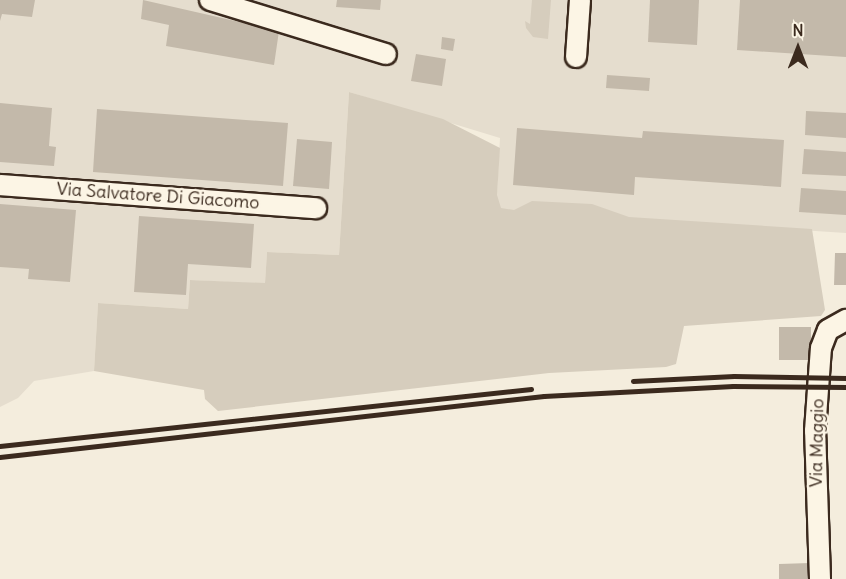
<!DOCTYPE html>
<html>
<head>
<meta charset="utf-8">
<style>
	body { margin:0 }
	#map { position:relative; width:846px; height:579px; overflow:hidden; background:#f4eddd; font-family:Delius,sans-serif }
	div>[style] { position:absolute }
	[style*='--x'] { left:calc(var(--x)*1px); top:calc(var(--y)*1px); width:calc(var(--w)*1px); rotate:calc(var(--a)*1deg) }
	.built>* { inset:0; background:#e5ddce }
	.green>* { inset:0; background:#d6cdbd }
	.building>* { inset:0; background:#c3b9aa }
	.roads { filter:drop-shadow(2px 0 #3b2a1e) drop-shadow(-2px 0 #3b2a1e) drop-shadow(0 2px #3b2a1e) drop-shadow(0 -2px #3b2a1e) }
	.street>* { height:20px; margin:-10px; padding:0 10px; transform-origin:10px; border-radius:10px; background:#fcf5e5 }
	.rail>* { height:4.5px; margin:-2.25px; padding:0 2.25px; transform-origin:2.25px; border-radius:2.25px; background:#3b2a1e }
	span { translate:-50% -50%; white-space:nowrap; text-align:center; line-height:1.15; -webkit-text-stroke:4.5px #fcf5e5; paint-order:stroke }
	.street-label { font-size:18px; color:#3b2a1e }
	.north { position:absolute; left:768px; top:18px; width:60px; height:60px; -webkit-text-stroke:4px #fcf5e5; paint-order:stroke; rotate:0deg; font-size:16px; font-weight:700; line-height:24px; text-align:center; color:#3b2a1e }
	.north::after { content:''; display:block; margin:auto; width:21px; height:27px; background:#3b2a1e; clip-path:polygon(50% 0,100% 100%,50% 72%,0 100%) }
</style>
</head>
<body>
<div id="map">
	<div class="built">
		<i style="clip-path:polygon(0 0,846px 0,846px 233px,496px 210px,500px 138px,349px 92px,339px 255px,267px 252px,265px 284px,190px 280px,188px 309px,98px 303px,94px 371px,34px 381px,18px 398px,0 407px)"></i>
	</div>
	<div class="green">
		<i style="clip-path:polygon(532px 0,551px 0,548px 39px,533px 37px,526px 28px,525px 21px,530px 24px)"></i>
		<i style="clip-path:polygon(349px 92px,443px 119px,500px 148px,497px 195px,501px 208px,514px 210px,532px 201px,592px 204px,629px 217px,812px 229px,825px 310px,821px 316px,684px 326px,676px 364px,666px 367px,549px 373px,218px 411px,205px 399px,204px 390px,94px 371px,98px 303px,188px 309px,190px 280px,265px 283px,267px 252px,339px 255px)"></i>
	</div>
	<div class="building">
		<i style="clip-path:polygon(0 0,35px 0,32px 17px,2px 14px,0 21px)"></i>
		<i style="clip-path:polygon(143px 0,279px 31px,274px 65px,166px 46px,169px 25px,141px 19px)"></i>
		<i style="clip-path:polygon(337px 0,381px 0,380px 10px,336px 7px)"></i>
		<i style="clip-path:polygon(650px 0,699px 0,697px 45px,648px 42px)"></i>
		<i style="clip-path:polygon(740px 0,846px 0,846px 57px,737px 50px)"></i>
		<i style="clip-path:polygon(442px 37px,455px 39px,453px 51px,441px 49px)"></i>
		<i style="clip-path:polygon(416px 54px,446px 59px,442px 86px,411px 81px)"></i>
		<i style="clip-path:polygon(607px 75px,650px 78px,649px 91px,606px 88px)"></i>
		<i style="clip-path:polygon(0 103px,52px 108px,49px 146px,56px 147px,54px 166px,0 162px)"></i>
		<i style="clip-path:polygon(97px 109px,288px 123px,283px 186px,93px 172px)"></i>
		<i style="clip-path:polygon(806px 111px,846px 113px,846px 138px,805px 135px)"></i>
		<i style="clip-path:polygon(517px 128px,642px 138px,643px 131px,784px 140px,781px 187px,635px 177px,634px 195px,513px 185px)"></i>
		<i style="clip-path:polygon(297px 139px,332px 142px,329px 189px,293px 186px)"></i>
		<i style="clip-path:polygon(804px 149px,846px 152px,846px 176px,802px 174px)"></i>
		<i style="clip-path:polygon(801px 188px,846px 191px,846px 215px,799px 212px)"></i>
		<i style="clip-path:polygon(0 204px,76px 210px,70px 282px,28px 279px,29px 269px,0 267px)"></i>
		<i style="clip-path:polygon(139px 216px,254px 224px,251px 268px,188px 264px,186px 295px,134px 292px)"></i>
		<i style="clip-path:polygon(835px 253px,846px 253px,846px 285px,834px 285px)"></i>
		<i style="clip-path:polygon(779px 327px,811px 327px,811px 360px,779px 360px)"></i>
		<i style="clip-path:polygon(810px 563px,811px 579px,779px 579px,779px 564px)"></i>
	</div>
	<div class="roads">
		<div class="street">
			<i style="--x:210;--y:0;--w:184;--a:17.1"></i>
			<i style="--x:576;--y:57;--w:57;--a:-86"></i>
			<i style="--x:0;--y:185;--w:317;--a:4.2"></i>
			<i style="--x:820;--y:579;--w:148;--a:-91.9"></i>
			<i style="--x:815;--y:431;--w:83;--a:-85.9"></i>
			<i style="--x:821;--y:348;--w:19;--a:-69"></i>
			<i style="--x:828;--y:330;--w:21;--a:-29"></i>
		</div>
	</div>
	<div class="rail">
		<i style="--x:633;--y:381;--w:101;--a:-2.8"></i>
		<i style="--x:734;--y:376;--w:112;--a:1"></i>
		<i style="--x:0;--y:446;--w:534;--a:-6.13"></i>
		<i style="--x:0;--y:457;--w:547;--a:-6.4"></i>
		<i style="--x:544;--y:396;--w:189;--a:-3"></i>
		<i style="--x:733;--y:386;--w:113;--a:0.5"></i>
	</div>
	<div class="street-label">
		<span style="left:158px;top:196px;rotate:4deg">Via Salvatore Di Giacomo</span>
		<span style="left:817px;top:443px;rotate:-89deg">Via Maggio</span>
	</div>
	<div class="north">N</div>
</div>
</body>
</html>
